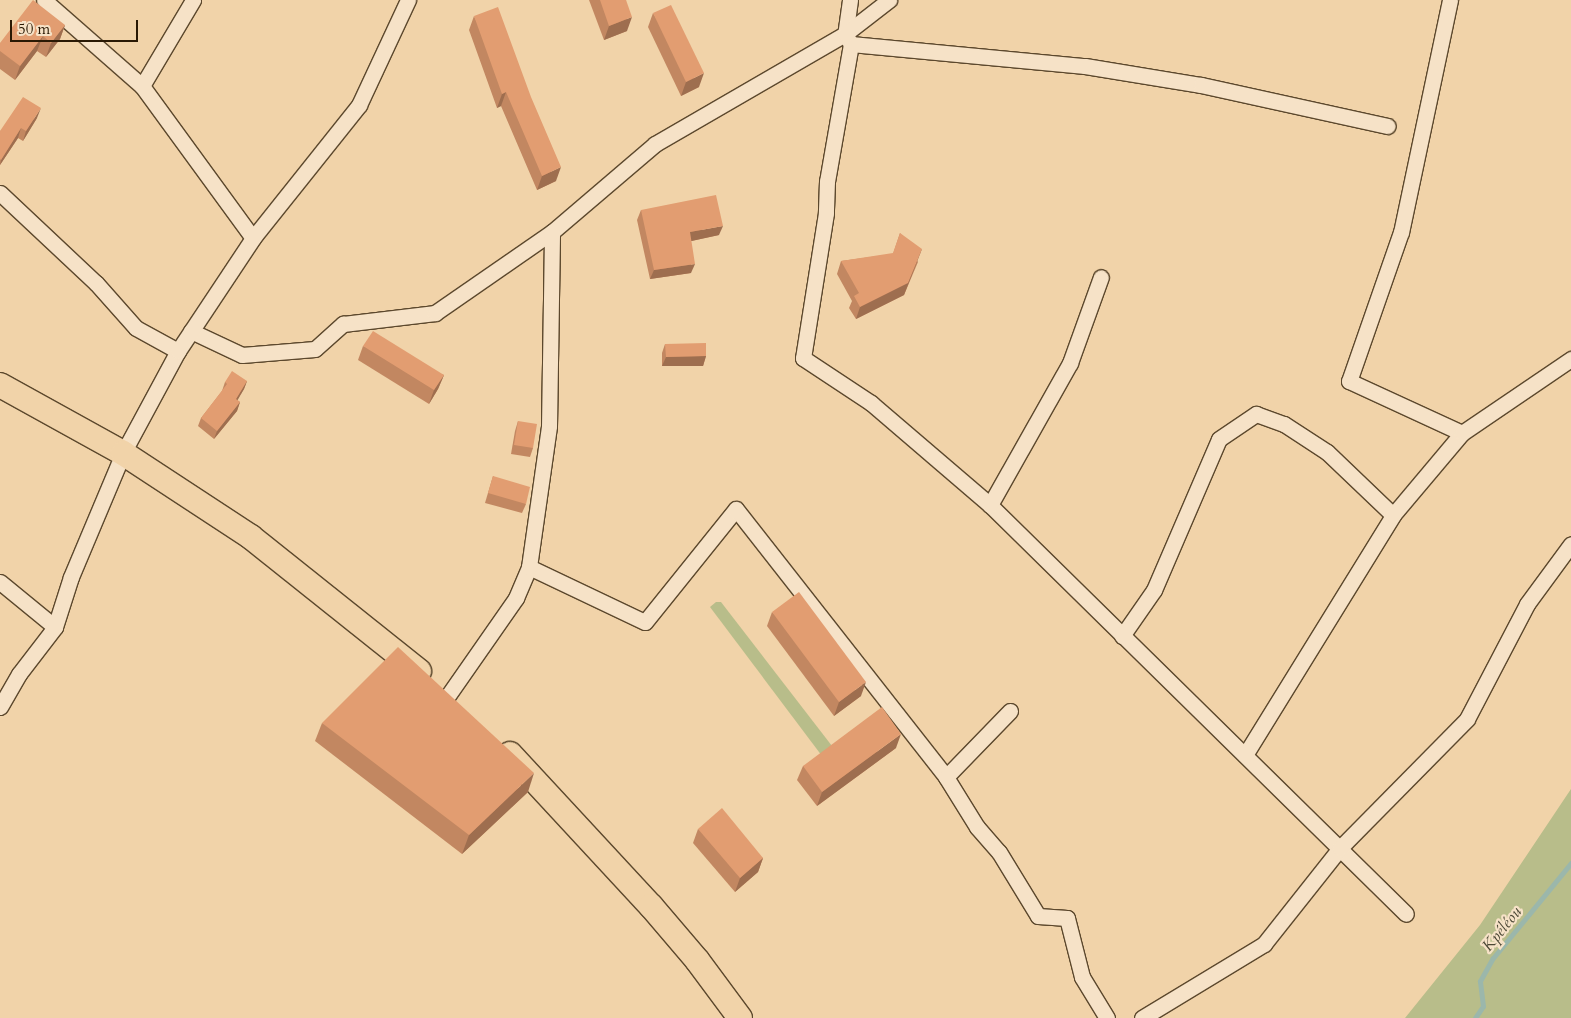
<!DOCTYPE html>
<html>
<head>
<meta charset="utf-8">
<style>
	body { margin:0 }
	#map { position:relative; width:1571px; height:1018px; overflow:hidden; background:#f1d3a9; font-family:Cardo,serif }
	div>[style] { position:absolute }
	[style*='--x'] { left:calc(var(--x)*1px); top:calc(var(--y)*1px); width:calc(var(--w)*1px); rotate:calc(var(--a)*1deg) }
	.green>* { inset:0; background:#b8bd8a }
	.stream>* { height:5px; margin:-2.5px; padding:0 2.5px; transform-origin:2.5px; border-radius:2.5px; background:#9bb7ab }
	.roads { filter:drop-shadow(1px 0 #5c482d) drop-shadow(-1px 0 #5c482d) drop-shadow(0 1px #5c482d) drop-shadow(0 -1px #5c482d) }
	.street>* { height:15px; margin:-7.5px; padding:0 7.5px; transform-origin:7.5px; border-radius:7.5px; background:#f6e2c7 }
	.primary>* { height:24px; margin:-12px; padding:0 12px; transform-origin:12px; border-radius:12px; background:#f1d3a9 }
	.wall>* { inset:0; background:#c28761 }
	.shaded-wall>* { inset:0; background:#9e6e4f }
	.building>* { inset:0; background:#e29d71 }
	span { translate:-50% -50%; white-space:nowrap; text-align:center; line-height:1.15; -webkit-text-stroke:4.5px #f6e2c7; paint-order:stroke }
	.water-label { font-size:16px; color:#4c4836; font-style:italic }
	.scale { position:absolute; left:10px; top:20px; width:128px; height:22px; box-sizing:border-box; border:2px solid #2a1904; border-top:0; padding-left:6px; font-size:15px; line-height:18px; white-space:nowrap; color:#2a1904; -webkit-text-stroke:4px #f6e2c7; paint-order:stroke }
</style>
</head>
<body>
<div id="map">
	<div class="green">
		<i style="clip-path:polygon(716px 602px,721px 602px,832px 746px,822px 756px,710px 607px)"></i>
		<i style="clip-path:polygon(1571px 789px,1571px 1018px,1405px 1018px,1480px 925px)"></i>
	</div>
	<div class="stream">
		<i style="--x:1475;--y:1018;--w:14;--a:-56"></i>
		<i style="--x:1483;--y:1006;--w:25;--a:-97"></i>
		<i style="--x:1480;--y:981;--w:26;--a:-61"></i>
		<i style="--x:1493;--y:958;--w:123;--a:-50.6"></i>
	</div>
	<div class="roads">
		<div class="street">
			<i style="--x:44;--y:0;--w:130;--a:41.3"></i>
			<i style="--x:142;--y:86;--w:188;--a:53.9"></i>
			<i style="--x:850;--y:0;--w:34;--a:98"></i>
			<i style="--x:845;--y:34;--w:12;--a:59"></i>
			<i style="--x:851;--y:44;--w:139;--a:99.9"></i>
			<i style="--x:827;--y:181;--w:32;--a:92"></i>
			<i style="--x:826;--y:213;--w:147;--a:99"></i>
			<i style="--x:803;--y:358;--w:82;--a:33.5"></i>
			<i style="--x:871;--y:403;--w:157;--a:40.6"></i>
			<i style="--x:990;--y:505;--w:583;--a:44.51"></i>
			<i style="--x:1450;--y:0;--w:237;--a:101.9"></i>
			<i style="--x:1401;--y:232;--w:158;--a:109.2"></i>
			<i style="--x:1349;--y:381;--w:124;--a:24.7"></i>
			<i style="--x:851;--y:44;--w:235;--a:5.4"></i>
			<i style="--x:1085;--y:66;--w:118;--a:9.3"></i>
			<i style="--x:1201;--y:85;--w:191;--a:12.4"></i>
			<i style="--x:142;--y:86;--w:100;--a:-59.3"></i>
			<i style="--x:0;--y:193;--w:132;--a:43.2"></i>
			<i style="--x:96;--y:283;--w:60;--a:48.4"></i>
			<i style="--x:136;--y:328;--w:48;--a:28.7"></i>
			<i style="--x:191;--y:331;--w:56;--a:25.2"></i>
			<i style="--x:242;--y:355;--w:73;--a:-4.7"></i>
			<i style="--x:315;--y:349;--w:38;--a:-42"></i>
			<i style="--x:343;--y:324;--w:93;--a:-6.8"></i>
			<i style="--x:435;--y:313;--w:142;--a:-34.7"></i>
			<i style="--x:552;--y:232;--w:135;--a:-40.5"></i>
			<i style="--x:655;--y:144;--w:220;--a:-30.1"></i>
			<i style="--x:845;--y:34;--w:56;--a:-37.7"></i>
			<i style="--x:990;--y:505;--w:163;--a:-60.6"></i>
			<i style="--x:1070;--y:363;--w:91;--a:-70.2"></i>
			<i style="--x:529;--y:567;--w:128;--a:25.4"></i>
			<i style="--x:645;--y:622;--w:145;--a:-51.2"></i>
			<i style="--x:736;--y:509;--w:340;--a:51.9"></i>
			<i style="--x:946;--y:777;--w:59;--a:58.2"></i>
			<i style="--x:977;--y:827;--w:33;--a:49"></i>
			<i style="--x:999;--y:852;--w:75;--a:58.6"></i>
			<i style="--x:1038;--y:916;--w:29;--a:4"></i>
			<i style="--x:1067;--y:918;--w:61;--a:75.7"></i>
			<i style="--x:1082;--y:977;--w:48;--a:58.6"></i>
			<i style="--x:0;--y:582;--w:71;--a:39.3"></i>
			<i style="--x:1122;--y:636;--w:56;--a:-55.2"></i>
			<i style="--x:1154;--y:590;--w:164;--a:-66.7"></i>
			<i style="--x:1219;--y:439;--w:45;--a:-34"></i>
			<i style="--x:1256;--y:414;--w:30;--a:20"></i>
			<i style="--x:1284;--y:424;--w:51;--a:33.1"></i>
			<i style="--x:1327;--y:452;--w:91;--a:43.7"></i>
			<i style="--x:447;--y:697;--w:121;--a:-55.1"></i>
			<i style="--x:516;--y:598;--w:34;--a:-67"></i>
			<i style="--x:529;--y:567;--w:142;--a:-81.9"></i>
			<i style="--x:549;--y:426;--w:194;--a:-89.1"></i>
			<i style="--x:0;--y:707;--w:38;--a:-60"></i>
			<i style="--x:19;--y:674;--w:59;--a:-52.5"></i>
			<i style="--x:55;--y:627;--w:52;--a:-72.3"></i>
			<i style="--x:71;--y:577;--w:134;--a:-67.2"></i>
			<i style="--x:123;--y:453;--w:116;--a:-61.7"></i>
			<i style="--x:178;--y:351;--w:136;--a:-56.4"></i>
			<i style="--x:253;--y:238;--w:170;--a:-51.4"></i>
			<i style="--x:359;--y:105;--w:116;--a:-65"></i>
			<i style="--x:1245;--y:755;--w:282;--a:-58.3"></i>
			<i style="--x:1393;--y:515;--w:107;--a:-49.9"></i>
			<i style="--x:1462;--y:433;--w:132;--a:-34.2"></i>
			<i style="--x:946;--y:777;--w:92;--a:-45.9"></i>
			<i style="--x:1142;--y:1018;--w:143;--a:-31.2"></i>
			<i style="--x:1264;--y:944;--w:122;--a:-51.6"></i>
			<i style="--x:1340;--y:848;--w:181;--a:-45.4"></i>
			<i style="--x:1467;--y:719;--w:130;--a:-62.4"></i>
			<i style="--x:1527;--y:604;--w:74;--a:-53.7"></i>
		</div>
		<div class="primary">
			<i style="--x:0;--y:385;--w:141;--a:28.9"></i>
			<i style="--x:123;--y:453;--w:153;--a:33.3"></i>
			<i style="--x:251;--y:537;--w:215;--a:38.6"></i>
			<i style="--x:510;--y:754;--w:207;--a:47.2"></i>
			<i style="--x:651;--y:906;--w:71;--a:49.6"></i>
			<i style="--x:697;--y:960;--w:72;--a:53.4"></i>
		</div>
	</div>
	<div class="wall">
		<i style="clip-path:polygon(589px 0,626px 0,627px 31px,604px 40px)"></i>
		<i style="clip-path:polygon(653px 13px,699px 87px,681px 96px,648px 27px)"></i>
		<i style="clip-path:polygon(474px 16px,556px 181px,537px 190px,501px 106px,497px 108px,469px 30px)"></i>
		<i style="clip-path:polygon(65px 25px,60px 39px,46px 57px,37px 51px,15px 80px,0 69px,0 43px)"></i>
		<i style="clip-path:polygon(37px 118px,23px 141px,18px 138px,0 165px,0 131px)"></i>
		<i style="clip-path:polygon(641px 210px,719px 235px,691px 241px,691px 273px,650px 279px,637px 220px)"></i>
		<i style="clip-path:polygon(900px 233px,918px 262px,904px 295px,856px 319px,849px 308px,852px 301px,837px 274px,841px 261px,893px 254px)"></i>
		<i style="clip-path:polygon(665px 344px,706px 356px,703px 366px,662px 366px,662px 353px)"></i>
		<i style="clip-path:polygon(363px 346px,444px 375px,438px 389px,429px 404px,358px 360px)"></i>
		<i style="clip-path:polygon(247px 381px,244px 389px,237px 400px,240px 402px,237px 411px,214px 439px,198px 426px,201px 418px,222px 391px,225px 382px)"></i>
		<i style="clip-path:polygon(518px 421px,533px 448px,530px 457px,511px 454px,515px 431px)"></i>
		<i style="clip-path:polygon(493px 476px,526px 504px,522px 513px,485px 503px)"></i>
		<i style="clip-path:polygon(772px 612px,861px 696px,834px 716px,767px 626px)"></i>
		<i style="clip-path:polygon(322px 723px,528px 792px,462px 854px,315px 741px)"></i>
		<i style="clip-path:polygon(896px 748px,817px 806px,797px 780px,803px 766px)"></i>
		<i style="clip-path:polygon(698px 829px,763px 858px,758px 872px,735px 892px,693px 843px)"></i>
	</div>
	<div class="shaded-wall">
		<i style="clip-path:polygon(632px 17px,627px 31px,604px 40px,609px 26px)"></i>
		<i style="clip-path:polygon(65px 25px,60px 39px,46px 57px,51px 43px)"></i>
		<i style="clip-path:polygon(43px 36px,37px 51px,15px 80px,20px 66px)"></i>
		<i style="clip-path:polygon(704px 73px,699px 87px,681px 96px,686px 82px)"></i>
		<i style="clip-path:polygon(506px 92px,501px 106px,497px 108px,502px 94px)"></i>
		<i style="clip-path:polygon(41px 108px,37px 118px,23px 141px,26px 131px)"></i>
		<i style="clip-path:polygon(21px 128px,18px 138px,0 165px,1px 160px)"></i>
		<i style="clip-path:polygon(561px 167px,556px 181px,537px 190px,542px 176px)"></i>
		<i style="clip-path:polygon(723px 226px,719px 235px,687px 242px,690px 232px)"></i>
		<i style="clip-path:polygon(922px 249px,904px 295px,856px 319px,860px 307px)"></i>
		<i style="clip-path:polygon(695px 264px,691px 273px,650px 279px,654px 270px)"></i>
		<i style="clip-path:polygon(706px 356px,703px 366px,662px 366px,666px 357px)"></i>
		<i style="clip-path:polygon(444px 375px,438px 389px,429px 404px,434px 390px)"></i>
		<i style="clip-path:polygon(247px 381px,244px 389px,233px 408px,236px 399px)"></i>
		<i style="clip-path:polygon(240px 402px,237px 411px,214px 439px,217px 431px)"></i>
		<i style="clip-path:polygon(866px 682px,861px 696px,834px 716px,839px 702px)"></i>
		<i style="clip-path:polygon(901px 734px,896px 748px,817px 806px,822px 792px)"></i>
		<i style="clip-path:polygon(534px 773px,528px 792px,462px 854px,469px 835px)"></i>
		<i style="clip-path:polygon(763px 858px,758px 872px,735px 892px,740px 878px)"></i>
	</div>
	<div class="building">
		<i style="clip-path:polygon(33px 0,65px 25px,51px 43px,43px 36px,20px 66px,0 51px,0 43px)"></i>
		<i style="clip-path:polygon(600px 0,626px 0,632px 17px,609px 26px)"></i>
		<i style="clip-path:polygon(671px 5px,704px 73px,686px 82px,653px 13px)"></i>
		<i style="clip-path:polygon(498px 7px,531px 97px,561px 167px,542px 176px,506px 92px,502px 94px,474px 16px)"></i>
		<i style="clip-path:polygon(23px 97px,41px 108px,26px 131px,21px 128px,1px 160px,0 159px,0 131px)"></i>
		<i style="clip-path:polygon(716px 195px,723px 226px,690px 232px,695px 264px,654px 270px,641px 210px)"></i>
		<i style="clip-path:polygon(900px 233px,922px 249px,908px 283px,860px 307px,854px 296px,859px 293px,841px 261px,893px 253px)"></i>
		<i style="clip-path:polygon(373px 331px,444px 375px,434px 390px,363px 346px)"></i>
		<i style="clip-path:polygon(706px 343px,706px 356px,666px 357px,665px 344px)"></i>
		<i style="clip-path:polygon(232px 371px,247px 381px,236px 399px,240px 402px,217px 431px,201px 418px,227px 384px,225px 382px)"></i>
		<i style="clip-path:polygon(518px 421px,537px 424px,533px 448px,514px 445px)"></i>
		<i style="clip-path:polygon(493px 476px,530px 487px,526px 504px,488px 493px)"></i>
		<i style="clip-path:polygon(799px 592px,866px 682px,839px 702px,772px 612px)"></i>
		<i style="clip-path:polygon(398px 647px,534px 773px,469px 835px,322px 723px)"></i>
		<i style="clip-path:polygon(882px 707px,901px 734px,822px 792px,803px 766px)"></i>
		<i style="clip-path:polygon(722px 808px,763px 858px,740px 878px,698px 829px)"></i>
	</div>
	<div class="water-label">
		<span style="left:1502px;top:929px;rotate:-51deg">Kpéléou</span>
	</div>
	<div class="scale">50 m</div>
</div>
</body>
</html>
